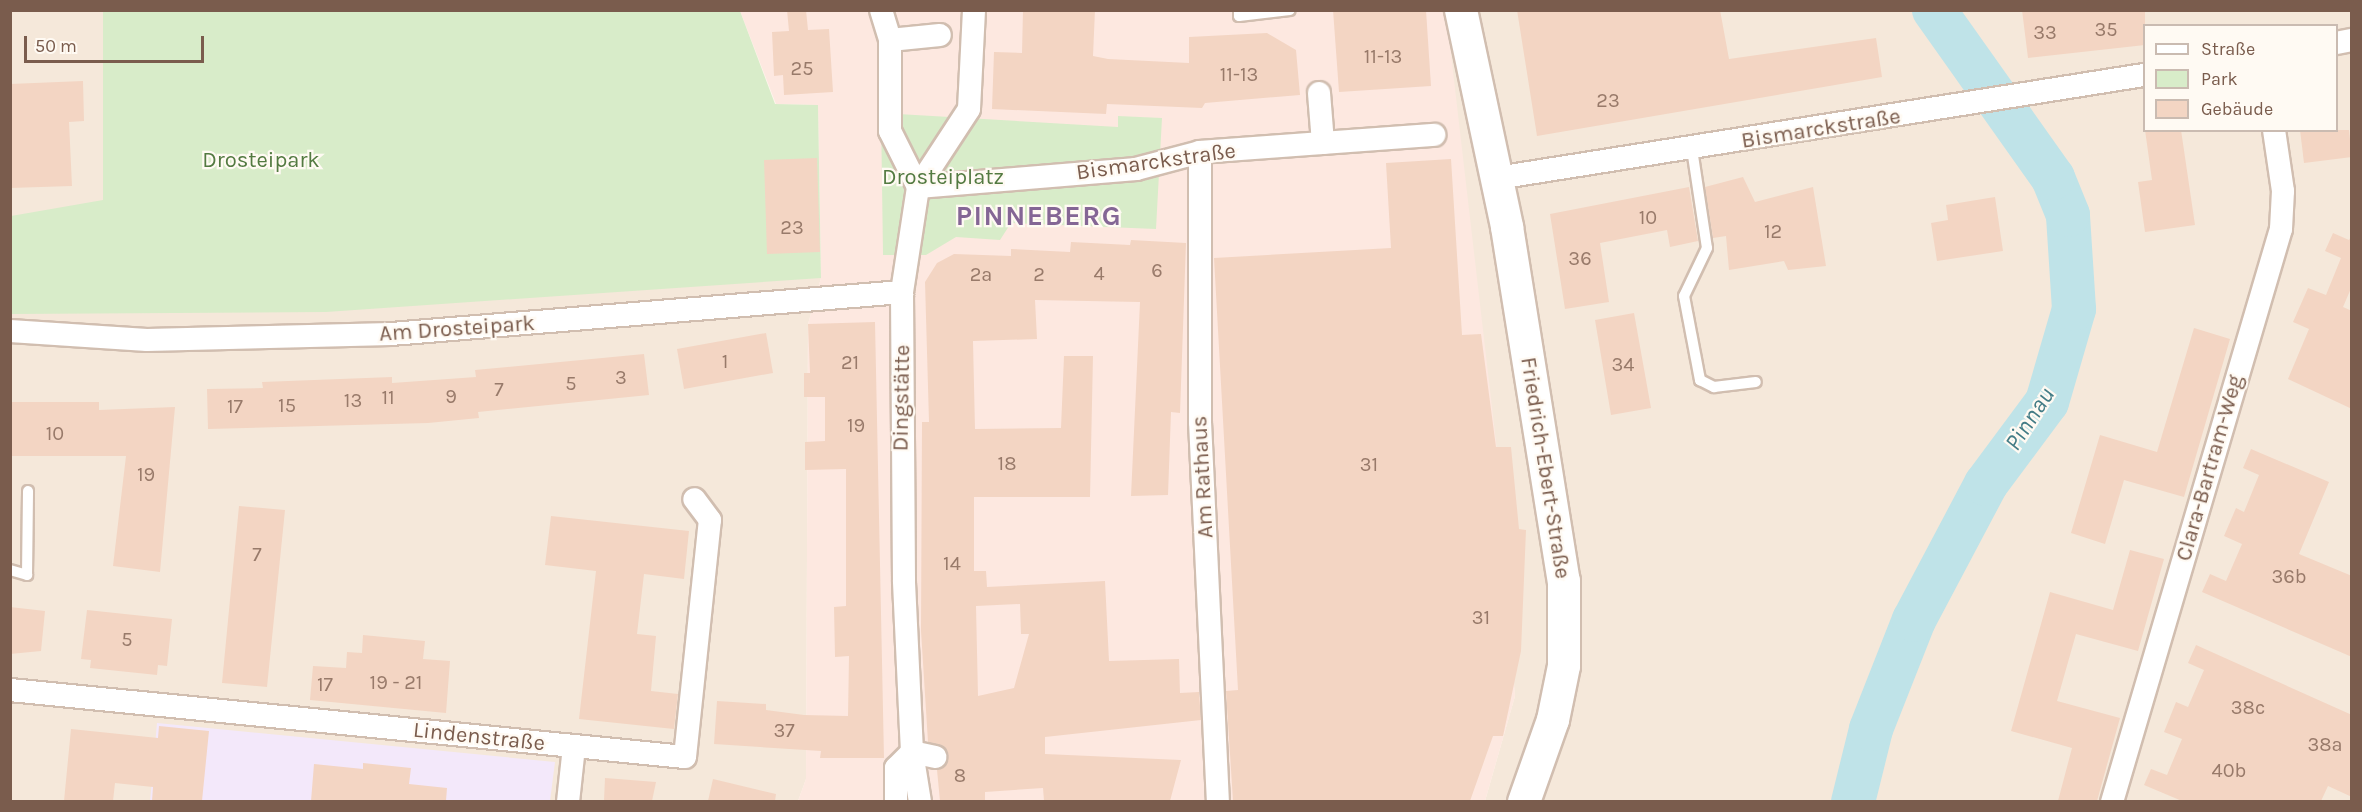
<!DOCTYPE html>
<html>
<head>
<meta charset="utf-8">
<style>
	body { margin:0 }
	#map { position:relative; width:2362px; height:812px; overflow:hidden; background:#fdf6ec; font-family:Karla,sans-serif }
	div>[style] { position:absolute }
	[style*='--x'] { left:calc(var(--x)*1px); top:calc(var(--y)*1px); width:calc(var(--w)*1px); rotate:calc(var(--a)*1deg) }
	.residential>* { inset:0; background:#f5e8da }
	.commercial>* { inset:0; background:#fde8e0 }
	.education>* { inset:0; background:#f3e8fa }
	.green>* { inset:0; background:#d8ecc9 }
	.river>* { height:44px; margin:-22px; padding:0 22px; transform-origin:22px; border-radius:22px; background:#bfe3e8 }
	.building>* { inset:0; background:#f3d5c3 }
	.roads { filter:drop-shadow(2px 0 #d1beb0) drop-shadow(-2px 0 #d1beb0) drop-shadow(0 2px #d1beb0) drop-shadow(0 -2px #d1beb0) }
	.lane>* { height:10px; margin:-5px; padding:0 5px; transform-origin:5px; border-radius:5px; background:#fff }
	.street>* { height:22px; margin:-11px; padding:0 11px; transform-origin:11px; border-radius:11px; background:#fff }
	.secondary>* { height:32px; margin:-16px; padding:0 16px; transform-origin:16px; border-radius:16px; background:#fff }
	span { translate:-50% -50%; white-space:nowrap; text-align:center; line-height:1.15; -webkit-text-stroke:4.5px #fffaf3; paint-order:stroke }
	.number-label { font-size:20px; color:#987a6a }
	.number-label span { -webkit-text-stroke-width:0 }
	.street-label { font-size:22px; color:#7a5c4d }
	.park-label { font-size:22px; color:#537a41 }
	.water-label { font-size:24px; color:#437c86; font-style:italic }
	.district-label { font-size:28px; color:#846695; font-weight:700; letter-spacing:1.5px }
	.frame { position:absolute; inset:0; border:12px solid #7a5c4d; pointer-events:none }
	.legend { position:absolute; left:2143px; top:24px; width:195px; height:108px; box-sizing:border-box; background:#fffaf3; border:2px solid #cabbb1; margin:0; padding:8px 10px; list-style:none; font-size:18px; color:#7a5c4d }
	.legend li { display:flex; align-items:center; gap:12px; height:30px }
	.legend b { width:30px; border:2px solid #cabbb1 }
	.scale { position:absolute; left:24px; top:36px; width:180px; height:27px; box-sizing:border-box; border:3px solid #7a5c4d; border-top:0; padding-left:8px; font-size:18px; line-height:21px; white-space:nowrap; color:#7a5c4d; -webkit-text-stroke:4px #fffaf3; paint-order:stroke }
</style>
</head>
<body>
<div id="map">
	<div class="residential">
		<i style="clip-path:polygon(10px 11px,740px 11px,821px 278px,808px 324px,806px 779px,798px 801px,11px 801px)"></i>
		<i style="clip-path:polygon(evenodd,1446px 11px,2351px 11px,2351px 801px,1485px 801px,1515px 696px,1446px 11px,2144px 26px,2336px 26px,2336px 130px,2144px 130px,2144px 26px)"></i>
	</div>
	<div class="commercial">
		<i style="clip-path:polygon(740px 11px,1446px 11px,1501px 485px,1515px 696px,1485px 801px,798px 801px,806px 779px,808px 324px,821px 278px,818px 105px,776px 104px)"></i>
	</div>
	<div class="education">
		<i style="clip-path:polygon(157px 723px,555px 762px,550px 801px,150px 802px)"></i>
	</div>
	<div class="green">
		<i style="clip-path:polygon(103px 11px,740px 11px,775px 104px,818px 105px,821px 278px,326px 312px,11px 314px,11px 216px,103px 200px)"></i>
		<i style="clip-path:polygon(881px 113px,1118px 127px,1118px 116px,1162px 118px,1156px 229px,1011px 223px,1000px 240px,956px 237px,926px 255px,883px 255px)"></i>
	</div>
	<div class="river">
		<i style="--x:1853;--y:802;--w:75;--a:-76.1"></i>
		<i style="--x:1871;--y:729;--w:117;--a:-68.5"></i>
		<i style="--x:1914;--y:620;--w:154;--a:-62.1"></i>
		<i style="--x:1986;--y:484;--w:102;--a:-53.4"></i>
		<i style="--x:2047;--y:402;--w:97;--a:-73.8"></i>
		<i style="--x:2074;--y:309;--w:94;--a:-93.7"></i>
		<i style="--x:2068;--y:215;--w:40;--a:-112"></i>
		<i style="--x:2053;--y:178;--w:206;--a:-125.3"></i>
	</div>
	<div class="building">
		<i style="clip-path:polygon(787px 10px,806px 10px,808px 30px,829px 29px,833px 92px,784px 95px,783px 75px,774px 76px,772px 32px,789px 31px)"></i>
		<i style="clip-path:polygon(1023px 10px,1095px 10px,1093px 56px,1108px 59px,1189px 63px,1189px 37px,1267px 33px,1296px 50px,1300px 95px,1205px 103px,1202px 108px,1107px 104px,1106px 114px,992px 109px,994px 52px,1022px 53px)"></i>
		<i style="clip-path:polygon(1333px 10px,1426px 10px,1431px 86px,1339px 92px)"></i>
		<i style="clip-path:polygon(1517px 10px,1720px 10px,1729px 59px,1876px 38px,1882px 77px,1537px 136px)"></i>
		<i style="clip-path:polygon(2022px 10px,2145px 10px,2145px 45px,2028px 58px)"></i>
		<i style="clip-path:polygon(83px 81px,84px 121px,69px 122px,72px 186px,10px 188px,10px 84px)"></i>
		<i style="clip-path:polygon(2145px 130px,2181px 130px,2195px 225px,2145px 232px,2138px 182px,2152px 180px)"></i>
		<i style="clip-path:polygon(2300px 130px,2349px 130px,2352px 157px,2304px 163px)"></i>
		<i style="clip-path:polygon(817px 158px,820px 252px,767px 254px,764px 160px)"></i>
		<i style="clip-path:polygon(1451px 159px,1462px 335px,1481px 334px,1496px 447px,1511px 447px,1519px 529px,1526px 530px,1521px 651px,1503px 736px,1493px 736px,1470px 801px,1233px 801px,1226px 691px,1238px 690px,1214px 258px,1391px 248px,1386px 163px)"></i>
		<i style="clip-path:polygon(1743px 177px,1755px 202px,1813px 187px,1826px 266px,1788px 270px,1784px 261px,1729px 270px,1726px 236px,1713px 238px,1705px 187px)"></i>
		<i style="clip-path:polygon(1689px 187px,1698px 241px,1670px 247px,1667px 230px,1600px 243px,1609px 302px,1565px 309px,1550px 214px)"></i>
		<i style="clip-path:polygon(1995px 197px,2003px 251px,1937px 261px,1931px 223px,1948px 220px,1946px 205px)"></i>
		<i style="clip-path:polygon(2333px 233px,2349px 240px,2352px 235px,2352px 286px,2343px 307px,2352px 311px,2352px 409px,2288px 379px,2309px 329px,2293px 322px,2308px 288px,2326px 295px,2341px 258px,2325px 251px)"></i>
		<i style="clip-path:polygon(evenodd,1131px 240px,1186px 243px,1180px 413px,1171px 412px,1168px 495px,1131px 496px,1140px 302px,1035px 300px,1037px 339px,973px 341px,975px 429px,1061px 428px,1064px 356px,1093px 356px,1090px 497px,974px 497px,974px 571px,986px 571px,987px 587px,1105px 581px,1109px 661px,1179px 659px,1180px 693px,1199px 692px,1201px 720px,1045px 737px,1045px 754px,1181px 760px,1170px 801px,1044px 801px,1043px 788px,985px 792px,985px 801px,940px 801px,937px 770px,945px 766px,948px 753px,928px 742px,921px 631px,922px 422px,929px 422px,925px 282px,937px 263px,954px 254px,1011px 256px,1011px 249px,1070px 252px,1071px 242px,1130px 245px,1131px 240px,1020px 604px,1021px 634px,1029px 634px,1014px 688px,978px 696px,976px 606px,1020px 604px)"></i>
		<i style="clip-path:polygon(1634px 313px,1651px 408px,1611px 415px,1595px 320px)"></i>
		<i style="clip-path:polygon(875px 322px,884px 758px,820px 758px,821px 751px,714px 744px,717px 701px,766px 704px,766px 710px,804px 715px,848px 716px,849px 656px,835px 657px,834px 607px,846px 606px,846px 469px,805px 470px,805px 442px,825px 441px,825px 397px,804px 397px,804px 373px,810px 373px,808px 324px)"></i>
		<i style="clip-path:polygon(2194px 328px,2230px 339px,2184px 497px,2124px 480px,2105px 544px,2071px 533px,2100px 435px,2157px 452px)"></i>
		<i style="clip-path:polygon(766px 333px,773px 373px,684px 389px,677px 349px)"></i>
		<i style="clip-path:polygon(644px 354px,649px 395px,478px 412px,479px 418px,428px 423px,208px 429px,207px 389px,263px 388px,262px 382px,392px 377px,392px 383px,476px 377px,475px 370px)"></i>
		<i style="clip-path:polygon(10px 402px,99px 402px,99px 410px,175px 407px,160px 572px,113px 566px,126px 456px,10px 456px)"></i>
		<i style="clip-path:polygon(2251px 449px,2329px 482px,2299px 554px,2352px 576px,2352px 657px,2202px 592px,2210px 574px,2226px 581px,2242px 544px,2224px 536px,2236px 508px,2244px 512px,2259px 475px,2243px 468px)"></i>
		<i style="clip-path:polygon(239px 506px,285px 510px,267px 687px,222px 683px)"></i>
		<i style="clip-path:polygon(551px 516px,689px 531px,684px 579px,644px 574px,637px 634px,656px 636px,651px 691px,678px 694px,674px 729px,579px 719px,596px 571px,545px 565px)"></i>
		<i style="clip-path:polygon(2130px 550px,2164px 559px,2138px 651px,2076px 634px,2057px 701px,2120px 718px,2097px 801px,2058px 801px,2072px 748px,2011px 731px,2050px 592px,2113px 610px)"></i>
		<i style="clip-path:polygon(10px 607px,45px 611px,41px 651px,10px 654px)"></i>
		<i style="clip-path:polygon(87px 610px,172px 619px,167px 666px,158px 665px,157px 675px,90px 668px,91px 660px,81px 659px)"></i>
		<i style="clip-path:polygon(363px 635px,425px 641px,423px 659px,450px 661px,446px 713px,310px 700px,313px 666px,346px 668px,347px 652px,362px 653px)"></i>
		<i style="clip-path:polygon(2196px 645px,2352px 715px,2352px 797px,2328px 786px,2321px 801px,2182px 801px,2144px 785px,2151px 769px,2167px 775px,2182px 739px,2164px 732px,2176px 702px,2188px 707px,2204px 670px,2188px 663px)"></i>
		<i style="clip-path:polygon(159px 726px,209px 731px,202px 801px,152px 801px,153px 787px,115px 783px,113px 801px,64px 801px,71px 729px,158px 738px)"></i>
		<i style="clip-path:polygon(363px 763px,411px 768px,409px 784px,447px 788px,446px 801px,311px 801px,314px 764px,363px 769px)"></i>
		<i style="clip-path:polygon(605px 778px,656px 782px,652px 801px,604px 801px)"></i>
		<i style="clip-path:polygon(713px 779px,776px 794px,775px 801px,708px 801px)"></i>
	</div>
	<div class="roads">
		<div class="lane">
			<i style="--x:1239;--y:10;--w:6;--a:90"></i>
			<i style="--x:1239;--y:16;--w:51;--a:-6.7"></i>
			<i style="--x:1692;--y:149;--w:100;--a:81.4"></i>
			<i style="--x:1707;--y:248;--w:53;--a:115.6"></i>
			<i style="--x:1684;--y:296;--w:86;--a:79.2"></i>
			<i style="--x:1700;--y:380;--w:16;--a:27"></i>
			<i style="--x:1714;--y:387;--w:42;--a:-6.8"></i>
			<i style="--x:10;--y:570;--w:18;--a:16"></i>
			<i style="--x:27;--y:575;--w:84;--a:-89.3"></i>
		</div>
		<div class="street">
			<i style="--x:881;--y:10;--w:31;--a:73"></i>
			<i style="--x:890;--y:40;--w:91;--a:90"></i>
			<i style="--x:890;--y:131;--w:63;--a:63.4"></i>
			<i style="--x:890;--y:40;--w:50;--a:-5.7"></i>
			<i style="--x:2336;--y:43;--w:16;--a:-11"></i>
			<i style="--x:1319;--y:93;--w:50;--a:85.4"></i>
			<i style="--x:1200;--y:152;--w:270;--a:90"></i>
			<i style="--x:1200;--y:422;--w:380;--a:87.3"></i>
			<i style="--x:1497;--y:178;--w:655;--a:-9.05"></i>
			<i style="--x:918;--y:187;--w:219;--a:-4.7"></i>
			<i style="--x:1136;--y:169;--w:66;--a:-14.9"></i>
			<i style="--x:1200;--y:152;--w:235;--a:-4.2"></i>
			<i style="--x:10;--y:331;--w:137;--a:3.8"></i>
			<i style="--x:147;--y:340;--w:244;--a:-1.4"></i>
			<i style="--x:391;--y:334;--w:513;--a:-4.7"></i>
			<i style="--x:10;--y:690;--w:678;--a:5.67"></i>
			<i style="--x:685;--y:757;--w:238;--a:-84"></i>
			<i style="--x:710;--y:520;--w:26;--a:-127"></i>
			<i style="--x:912;--y:752;--w:24;--a:12"></i>
			<i style="--x:568;--y:802;--w:55;--a:-83.8"></i>
			<i style="--x:896;--y:802;--w:34;--a:-90"></i>
			<i style="--x:896;--y:768;--w:23;--a:-45"></i>
			<i style="--x:920;--y:802;--w:51;--a:-99.1"></i>
			<i style="--x:912;--y:752;--w:172;--a:-92.7"></i>
			<i style="--x:904;--y:580;--w:288;--a:-90.4"></i>
			<i style="--x:902;--y:292;--w:106;--a:-81.3"></i>
			<i style="--x:918;--y:187;--w:93;--a:-56.8"></i>
			<i style="--x:969;--y:109;--w:99;--a:-87.1"></i>
			<i style="--x:2112;--y:802;--w:597;--a:-73.57"></i>
			<i style="--x:2281;--y:229;--w:38;--a:-87"></i>
			<i style="--x:2283;--y:191;--w:62;--a:-98.4"></i>
		</div>
		<div class="secondary">
			<i style="--x:1461;--y:10;--w:222;--a:78"></i>
			<i style="--x:1507;--y:227;--w:359;--a:80.9"></i>
			<i style="--x:1564;--y:581;--w:85;--a:90"></i>
			<i style="--x:1564;--y:666;--w:55;--a:101.5"></i>
			<i style="--x:1553;--y:720;--w:87;--a:109.5"></i>
		</div>
	</div>
	<div class="number-label">
		<span style="left:2106px;top:29px">35</span>
		<span style="left:2045px;top:32px">33</span>
		<span style="left:1383px;top:56px">11-13</span>
		<span style="left:802px;top:68px">25</span>
		<span style="left:1239px;top:74px">11-13</span>
		<span style="left:1608px;top:100px">23</span>
		<span style="left:1648px;top:217px">10</span>
		<span style="left:792px;top:227px">23</span>
		<span style="left:1773px;top:231px">12</span>
		<span style="left:1580px;top:258px">36</span>
		<span style="left:1157px;top:270px">6</span>
		<span style="left:1099px;top:273px">4</span>
		<span style="left:981px;top:274px">2a</span>
		<span style="left:1039px;top:274px">2</span>
		<span style="left:725px;top:361px">1</span>
		<span style="left:850px;top:362px">21</span>
		<span style="left:1623px;top:364px">34</span>
		<span style="left:621px;top:377px">3</span>
		<span style="left:571px;top:383px">5</span>
		<span style="left:499px;top:389px">7</span>
		<span style="left:451px;top:396px">9</span>
		<span style="left:388px;top:397px">11</span>
		<span style="left:353px;top:400px">13</span>
		<span style="left:287px;top:405px">15</span>
		<span style="left:235px;top:406px">17</span>
		<span style="left:856px;top:425px">19</span>
		<span style="left:55px;top:433px">10</span>
		<span style="left:1007px;top:463px">18</span>
		<span style="left:1369px;top:464px">31</span>
		<span style="left:146px;top:474px">19</span>
		<span style="left:257px;top:554px">7</span>
		<span style="left:952px;top:563px">14</span>
		<span style="left:2289px;top:576px">36b</span>
		<span style="left:1481px;top:617px">31</span>
		<span style="left:127px;top:639px">5</span>
		<span style="left:396px;top:682px">19 - 21</span>
		<span style="left:325px;top:684px">17</span>
		<span style="left:2248px;top:707px">38c</span>
		<span style="left:784px;top:730px">37</span>
		<span style="left:2325px;top:744px">38a</span>
		<span style="left:2229px;top:770px">40b</span>
		<span style="left:960px;top:775px">8</span>
	</div>
	<div class="street-label">
		<span style="left:1821px;top:129px;rotate:-9deg">Bismarckstraße</span>
		<span style="left:1156px;top:162px;rotate:-8deg">Bismarckstraße</span>
		<span style="left:457px;top:329px;rotate:-4deg">Am Drosteipark</span>
		<span style="left:902px;top:398px;rotate:-89deg">Dingstätte</span>
		<span style="left:1545px;top:468px;rotate:81deg">Friedrich-Ebert-Straße</span>
		<span style="left:2210px;top:468px;rotate:-74deg">Clara-Bartram-Weg</span>
		<span style="left:1203px;top:477px;rotate:-93deg">Am Rathaus</span>
		<span style="left:479px;top:737px;rotate:6deg">Lindenstraße</span>
	</div>
	<div class="park-label">
		<span style="left:261px;top:161px">Drosteipark</span>
		<span style="left:943px;top:178px">Drosteiplatz</span>
	</div>
	<div class="water-label">
		<span style="left:2030px;top:419px;rotate:-57deg">Pinnau</span>
	</div>
	<div class="district-label">
		<span style="left:1039px;top:216px">PINNEBERG</span>
	</div>
	<div class="frame"></div>
	<ul class="legend">
	<li><b style="height:8px;background:#fff"></b>Straße</li>
	<li><b style="height:16px;background:#d8ecc9"></b>Park</li>
	<li><b style="height:16px;background:#f3d5c3"></b>Gebäude</li>
	</ul>
	<div class="scale">50 m</div>
</div>
</body>
</html>
